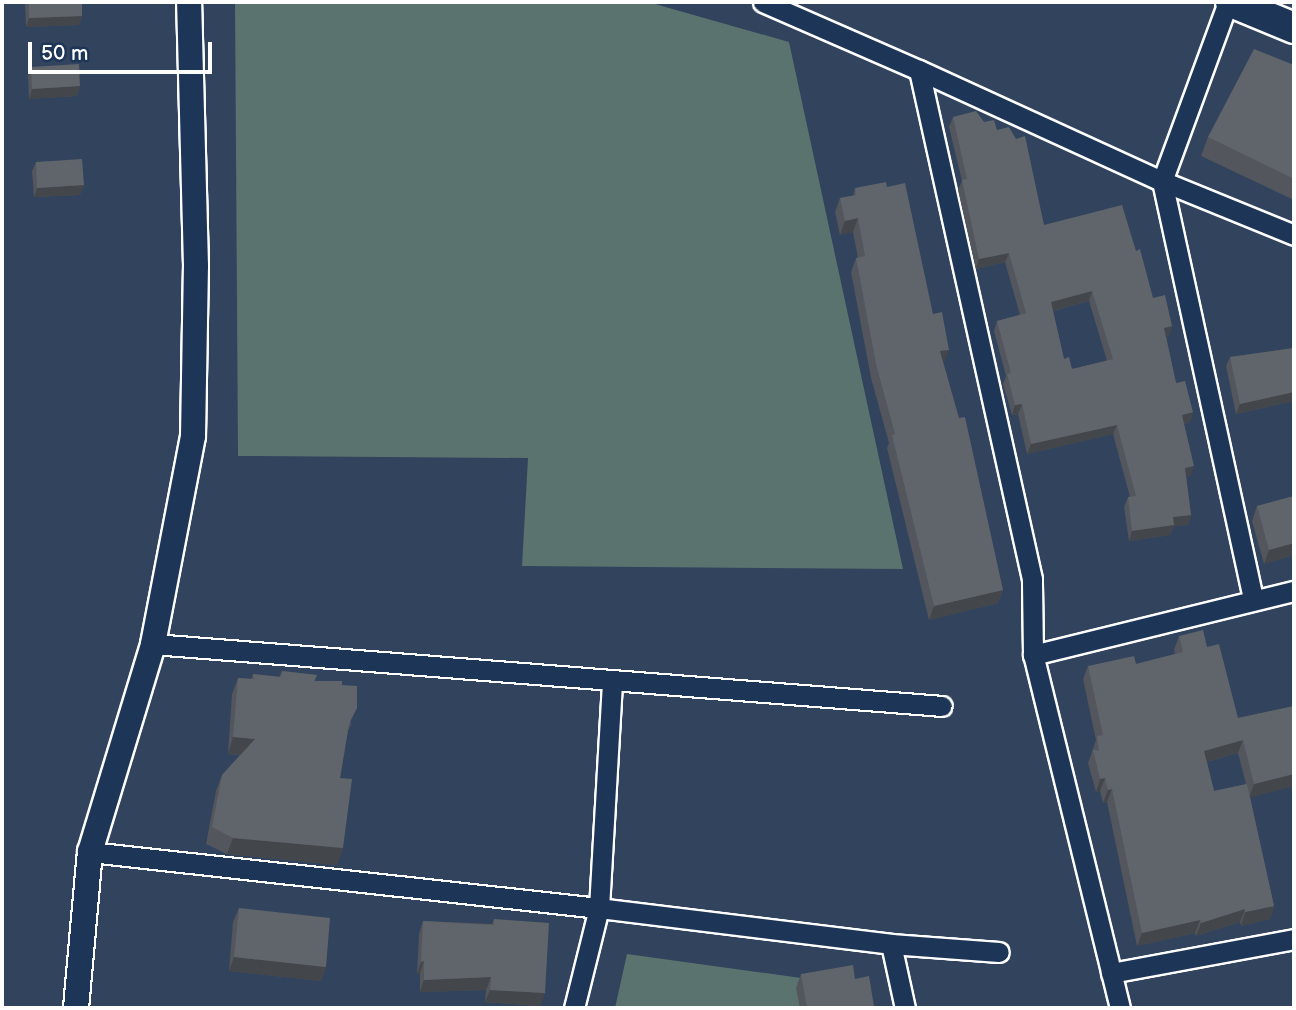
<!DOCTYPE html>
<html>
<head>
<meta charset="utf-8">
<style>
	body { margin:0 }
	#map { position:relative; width:1296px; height:1010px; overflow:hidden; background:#31435d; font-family:"Balsamiq Sans",sans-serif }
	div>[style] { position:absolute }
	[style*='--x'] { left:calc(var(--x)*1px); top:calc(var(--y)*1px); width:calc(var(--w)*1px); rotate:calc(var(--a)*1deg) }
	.green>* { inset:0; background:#5a736f }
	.roads { filter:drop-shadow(2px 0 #fff) drop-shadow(-2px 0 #fff) drop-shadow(0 2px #fff) drop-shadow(0 -2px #fff) }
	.minor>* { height:19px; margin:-9.5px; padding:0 9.5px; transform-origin:9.5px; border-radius:9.5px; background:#1d3557 }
	.tertiary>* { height:24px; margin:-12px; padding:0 12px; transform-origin:12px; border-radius:12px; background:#1d3557 }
	.primary>* { height:30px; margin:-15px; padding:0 15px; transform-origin:15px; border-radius:15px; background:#1d3557 }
	.wall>* { inset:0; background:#53565c }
	.shaded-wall>* { inset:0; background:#43464b }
	.building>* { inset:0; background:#60646b }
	span { translate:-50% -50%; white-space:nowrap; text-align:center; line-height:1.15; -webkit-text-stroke:6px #1d3557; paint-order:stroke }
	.frame { position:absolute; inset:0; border:4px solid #fff; pointer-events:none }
	.scale { position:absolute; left:28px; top:42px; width:184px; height:32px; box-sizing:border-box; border:4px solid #fff; border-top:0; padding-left:9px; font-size:21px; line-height:24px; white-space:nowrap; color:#fff; -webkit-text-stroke:5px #1d3557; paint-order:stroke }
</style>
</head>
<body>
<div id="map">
	<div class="green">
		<i style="clip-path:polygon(235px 2px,648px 2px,789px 42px,903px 569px,522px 566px,528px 458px,238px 456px)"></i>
		<i style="clip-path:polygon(627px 954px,801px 978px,807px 1008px,615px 1008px)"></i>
	</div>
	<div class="roads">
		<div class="minor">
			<i style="--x:763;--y:2;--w:170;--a:23.6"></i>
			<i style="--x:1228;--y:2;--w:191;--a:110.2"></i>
			<i style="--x:1162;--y:181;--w:143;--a:22.2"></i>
			<i style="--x:153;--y:644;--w:791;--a:4.49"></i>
			<i style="--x:1033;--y:655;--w:76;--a:-90.8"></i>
			<i style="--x:1032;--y:579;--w:521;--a:-102.52"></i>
			<i style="--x:919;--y:70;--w:267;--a:24.6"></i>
			<i style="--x:1162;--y:181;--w:429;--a:77.7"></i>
			<i style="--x:90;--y:852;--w:512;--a:6.28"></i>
			<i style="--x:599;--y:908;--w:294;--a:7"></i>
			<i style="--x:891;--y:944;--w:66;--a:77.7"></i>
			<i style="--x:891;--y:944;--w:108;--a:4.2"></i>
			<i style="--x:1111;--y:973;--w:186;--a:-10.5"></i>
			<i style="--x:574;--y:1008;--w:103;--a:-76"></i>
			<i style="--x:599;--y:908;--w:226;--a:-86.7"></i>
			<i style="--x:1120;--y:1008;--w:364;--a:-103.8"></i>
			<i style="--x:1033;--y:655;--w:269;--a:-13.8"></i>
		</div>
		<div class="tertiary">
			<i style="--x:76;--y:1008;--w:157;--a:-84.9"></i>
			<i style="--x:90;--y:852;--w:217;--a:-73.1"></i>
			<i style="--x:153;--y:644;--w:212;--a:-79.1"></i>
			<i style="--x:193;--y:436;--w:170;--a:-89"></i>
			<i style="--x:196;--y:266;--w:264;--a:-91.5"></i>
		</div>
		<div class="primary">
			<i style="--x:1231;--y:2;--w:68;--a:22.4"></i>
		</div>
	</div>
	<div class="wall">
		<i style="clip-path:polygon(25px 2px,82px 2px,82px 16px,79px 25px,26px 27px)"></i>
		<i style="clip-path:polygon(1294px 65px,1294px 200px,1201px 156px,1208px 137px)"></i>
		<i style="clip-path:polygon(31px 67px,80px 86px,77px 96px,29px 99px,28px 76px)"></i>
		<i style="clip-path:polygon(evenodd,953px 117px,984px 122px,997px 130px,1044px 225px,1136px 251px,1153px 298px,1172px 326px,1169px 336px,1166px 336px,1176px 383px,1193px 412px,1190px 422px,1184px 424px,1191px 475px,1186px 476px,1191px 515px,1188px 525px,1174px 526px,1170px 535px,1129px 541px,1124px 507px,1128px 497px,1130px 497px,1113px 434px,1027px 454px,1018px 414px,1012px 415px,1003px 384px,1006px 376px,994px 331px,997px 321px,1020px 315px,1005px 262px,976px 269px,958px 190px,962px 181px,949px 127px,953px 117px,1089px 301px,1107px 361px,1072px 369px,1064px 359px,1053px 311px,1089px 301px)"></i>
		<i style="clip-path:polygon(36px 162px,84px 185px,80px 195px,34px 197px,32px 171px)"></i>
		<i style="clip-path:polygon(855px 188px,943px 363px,1003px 590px,998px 603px,929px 620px,887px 448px,889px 443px,871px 378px,851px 272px,856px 258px,858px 258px,853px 232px,840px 235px,835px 212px,840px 198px,853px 196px)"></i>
		<i style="clip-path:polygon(1294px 348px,1294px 401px,1236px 414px,1226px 366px,1230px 357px)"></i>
		<i style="clip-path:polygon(1294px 496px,1294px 555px,1264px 564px,1252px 521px,1257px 506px)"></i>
		<i style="clip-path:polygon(evenodd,1179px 636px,1207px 647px,1238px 718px,1294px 706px,1294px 786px,1250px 797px,1274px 906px,1270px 919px,1241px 926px,1240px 922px,1196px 936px,1195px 933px,1137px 946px,1107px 802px,1103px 803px,1100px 791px,1096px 792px,1088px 763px,1096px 740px,1083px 679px,1088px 666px,1136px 664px,1175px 654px,1174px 650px,1179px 636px,1238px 753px,1246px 784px,1214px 791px,1207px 762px,1238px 753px)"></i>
		<i style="clip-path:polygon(282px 671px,317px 675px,315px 681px,342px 685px,351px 724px,348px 731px,340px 778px,343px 848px,337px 865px,227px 854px,206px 844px,216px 791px,222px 775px,240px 755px,228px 754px,232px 694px,238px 678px,251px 679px,253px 674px,279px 677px)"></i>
		<i style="clip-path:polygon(239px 908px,326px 967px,321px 981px,229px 971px,233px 922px)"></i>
		<i style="clip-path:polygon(494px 919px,545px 993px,540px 1006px,485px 1002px,486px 990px,420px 992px,420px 973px,417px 974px,419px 934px,423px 921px,492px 924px)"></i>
		<i style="clip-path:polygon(801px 974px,855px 979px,874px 1006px,873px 1008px,800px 1008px,796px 988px)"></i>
	</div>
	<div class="shaded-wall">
		<i style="clip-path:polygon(82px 16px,79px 25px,26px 27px,29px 18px)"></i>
		<i style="clip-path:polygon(80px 86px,77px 96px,29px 99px,32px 89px)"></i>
		<i style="clip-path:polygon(84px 185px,80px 195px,34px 197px,37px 188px)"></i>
		<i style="clip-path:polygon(858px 218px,853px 232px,840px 235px,845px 221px)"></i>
		<i style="clip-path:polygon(1009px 253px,1005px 262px,976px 269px,979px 259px)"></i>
		<i style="clip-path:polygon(1092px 291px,1089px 301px,1048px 312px,1051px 302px)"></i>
		<i style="clip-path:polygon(1172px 326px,1169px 336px,1160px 337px,1164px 328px)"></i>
		<i style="clip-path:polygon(949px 350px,944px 363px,940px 351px)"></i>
		<i style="clip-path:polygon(1294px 392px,1294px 401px,1236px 414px,1240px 404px)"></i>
		<i style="clip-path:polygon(1022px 404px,1018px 414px,1012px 415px,1015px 405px)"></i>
		<i style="clip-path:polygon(1193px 412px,1190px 422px,1179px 425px,1182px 415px)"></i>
		<i style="clip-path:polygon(1117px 425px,1113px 434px,1027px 454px,1031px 444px)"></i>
		<i style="clip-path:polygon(1194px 466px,1191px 475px,1182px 478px,1185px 468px)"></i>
		<i style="clip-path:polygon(1191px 515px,1188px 525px,1174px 526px,1170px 535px,1129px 541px,1132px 531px,1173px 517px)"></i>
		<i style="clip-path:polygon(1294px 543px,1294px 555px,1264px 564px,1269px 550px)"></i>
		<i style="clip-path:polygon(1003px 590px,998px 603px,929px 620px,934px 606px)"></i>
		<i style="clip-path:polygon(233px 737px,255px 739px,249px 755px,228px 754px)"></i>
		<i style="clip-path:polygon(1243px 740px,1238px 753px,1199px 764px,1204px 751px)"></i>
		<i style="clip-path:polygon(1294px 774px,1294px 786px,1249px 798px,1254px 784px)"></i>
		<i style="clip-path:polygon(1105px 778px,1100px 791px,1096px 792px,1100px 779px)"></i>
		<i style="clip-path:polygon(1112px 789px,1107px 802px,1103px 803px,1108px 790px)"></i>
		<i style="clip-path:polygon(233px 838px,343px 848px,337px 865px,227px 854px)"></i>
		<i style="clip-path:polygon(1274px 906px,1270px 919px,1241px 926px,1245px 912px)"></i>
		<i style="clip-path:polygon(1245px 909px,1240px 922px,1196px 936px,1201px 923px)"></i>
		<i style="clip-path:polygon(1200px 920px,1195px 933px,1137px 946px,1142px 933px)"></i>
		<i style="clip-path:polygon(234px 957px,326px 967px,321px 981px,229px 971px)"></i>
		<i style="clip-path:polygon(424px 961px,420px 973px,417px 974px,421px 962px)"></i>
		<i style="clip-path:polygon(491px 977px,486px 990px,420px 992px,424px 980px)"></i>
		<i style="clip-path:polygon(490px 990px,545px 993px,540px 1006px,485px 1002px)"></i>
	</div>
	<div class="building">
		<i style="clip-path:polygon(29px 2px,82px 2px,82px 16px,29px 18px)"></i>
		<i style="clip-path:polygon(1254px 49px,1294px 65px,1294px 179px,1208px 137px)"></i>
		<i style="clip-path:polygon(79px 64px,80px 86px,32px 89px,31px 67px)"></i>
		<i style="clip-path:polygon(evenodd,976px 111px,984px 122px,994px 120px,997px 130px,1009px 127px,1016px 139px,1025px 136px,1044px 225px,1122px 205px,1136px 251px,1140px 249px,1153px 298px,1165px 295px,1172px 326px,1164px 328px,1176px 383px,1185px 381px,1193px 412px,1182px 415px,1194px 466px,1185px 468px,1191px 515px,1173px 517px,1174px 525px,1132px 531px,1128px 497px,1136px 496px,1117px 425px,1031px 444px,1022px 404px,1015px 405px,1007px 374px,1011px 373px,997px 321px,1026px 313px,1009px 253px,979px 259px,962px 180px,967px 179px,953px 117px,976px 111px,1092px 291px,1113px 359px,1072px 369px,1069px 357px,1064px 359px,1051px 302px,1092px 291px)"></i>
		<i style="clip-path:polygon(82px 159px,84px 185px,37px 188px,36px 162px)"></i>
		<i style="clip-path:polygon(886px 182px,887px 187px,905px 183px,933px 314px,942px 312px,949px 350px,940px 351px,959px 418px,965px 417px,1003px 590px,934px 606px,892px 435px,895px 434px,876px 364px,856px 258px,865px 256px,858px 218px,845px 221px,840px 198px,856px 195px,855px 188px)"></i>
		<i style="clip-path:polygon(1294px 348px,1294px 392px,1240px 404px,1230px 357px)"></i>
		<i style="clip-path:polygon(1294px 496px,1294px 543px,1269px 550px,1257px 506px)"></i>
		<i style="clip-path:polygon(1203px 630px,1207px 647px,1219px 644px,1238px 718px,1294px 706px,1294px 774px,1254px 784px,1243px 740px,1204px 751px,1214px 791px,1247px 784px,1274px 906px,1245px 912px,1245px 909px,1201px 923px,1200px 920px,1142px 933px,1112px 789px,1108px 790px,1105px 778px,1100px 779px,1093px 750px,1099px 751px,1097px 736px,1103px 735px,1088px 666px,1134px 656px,1136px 664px,1183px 652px,1179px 636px)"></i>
		<i style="clip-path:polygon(282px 671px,317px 675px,314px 681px,342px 681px,342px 685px,357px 686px,357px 708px,349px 724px,340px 778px,352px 779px,343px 848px,233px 838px,212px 827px,222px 775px,255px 739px,233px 737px,238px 678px,254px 679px,253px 674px,281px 677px)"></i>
		<i style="clip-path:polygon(239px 908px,330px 918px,326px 967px,234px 957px)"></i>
		<i style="clip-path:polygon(494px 919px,549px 923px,545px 993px,490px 990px,491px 977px,424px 980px,424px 961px,421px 962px,423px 921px,494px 925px)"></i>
		<i style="clip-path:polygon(853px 965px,855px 979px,869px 976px,874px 1006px,860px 1008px,807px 1008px,801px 974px)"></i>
	</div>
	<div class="frame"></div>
	<div class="scale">50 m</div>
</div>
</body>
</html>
